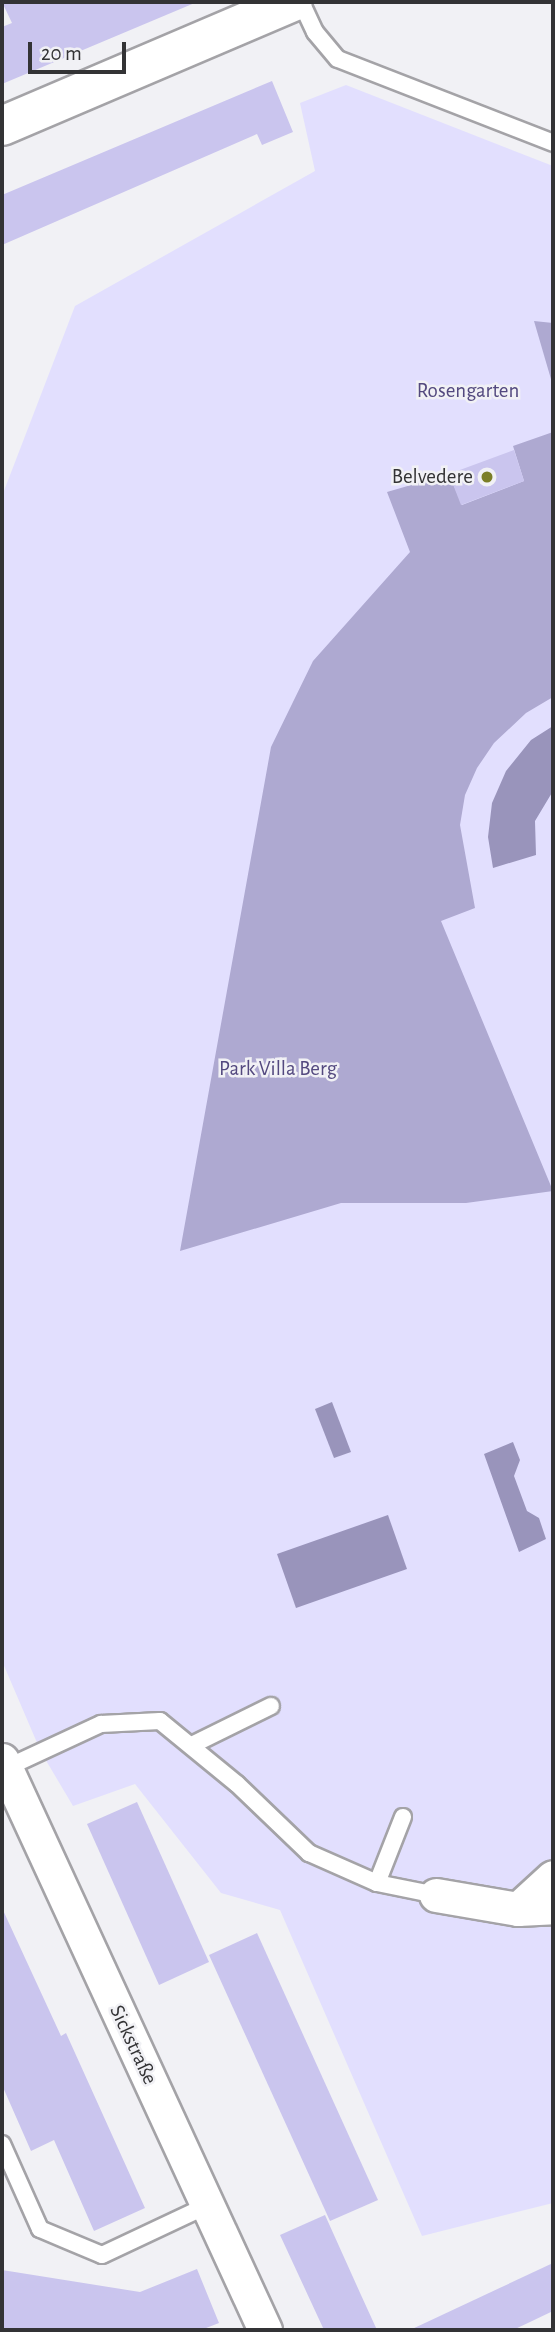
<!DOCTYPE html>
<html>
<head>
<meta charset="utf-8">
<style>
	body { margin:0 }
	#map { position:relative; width:555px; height:2332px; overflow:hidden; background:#f1f1f5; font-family:"Alegreya Sans",sans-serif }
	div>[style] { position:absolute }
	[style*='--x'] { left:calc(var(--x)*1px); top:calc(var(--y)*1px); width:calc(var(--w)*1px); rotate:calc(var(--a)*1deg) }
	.green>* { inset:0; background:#e2dffe }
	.forest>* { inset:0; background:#aea9d1 }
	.water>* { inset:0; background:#9994bb }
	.building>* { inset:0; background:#cac5ee }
	.roads { filter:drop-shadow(2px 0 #a4a3a7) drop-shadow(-2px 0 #a4a3a7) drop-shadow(0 2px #a4a3a7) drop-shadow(0 -2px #a4a3a7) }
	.lane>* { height:16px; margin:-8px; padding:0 8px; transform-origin:8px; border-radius:8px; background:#fff }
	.street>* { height:33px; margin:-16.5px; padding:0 16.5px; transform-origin:16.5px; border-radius:16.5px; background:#fff }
	.secondary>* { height:38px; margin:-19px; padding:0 19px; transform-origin:19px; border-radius:19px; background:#fff }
	.dots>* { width:19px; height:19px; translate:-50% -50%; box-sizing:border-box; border:4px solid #f1f1f5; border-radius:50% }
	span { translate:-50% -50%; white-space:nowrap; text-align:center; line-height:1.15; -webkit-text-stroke:5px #f1f1f5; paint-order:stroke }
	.park-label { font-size:21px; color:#53497f }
	.poi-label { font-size:21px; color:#333335 }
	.right { translate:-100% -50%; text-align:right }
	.street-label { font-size:21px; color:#333335 }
	.frame { position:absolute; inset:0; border:4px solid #333335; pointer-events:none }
	.scale { position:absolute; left:28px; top:42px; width:98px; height:32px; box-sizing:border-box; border:4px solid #333335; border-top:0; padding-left:9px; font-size:21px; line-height:24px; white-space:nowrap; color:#333335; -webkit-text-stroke:5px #f1f1f5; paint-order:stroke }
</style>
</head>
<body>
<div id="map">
	<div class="green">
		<i style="clip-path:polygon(346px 85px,553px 166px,553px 2203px,422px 2236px,280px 1910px,221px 1893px,135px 1784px,73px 1806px,41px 1752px,2px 1661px,2px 496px,75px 306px,315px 171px,300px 103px)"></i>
	</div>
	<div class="forest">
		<i style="clip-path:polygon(534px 321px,553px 323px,553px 386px)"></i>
		<i style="clip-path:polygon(553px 432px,553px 697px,526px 713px,494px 743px,477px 768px,465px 795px,460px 825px,475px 908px,441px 921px,553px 1191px,466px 1203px,341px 1203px,180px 1251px,271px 747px,313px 661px,410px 552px,387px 492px,449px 474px,462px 505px,524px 481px,513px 446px)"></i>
	</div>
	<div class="water">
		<i style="clip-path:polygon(553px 726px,553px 791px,535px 821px,536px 855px,493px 868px,488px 837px,492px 803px,506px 771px,531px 740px)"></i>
		<i style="clip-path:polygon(332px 1402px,351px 1452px,334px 1458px,315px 1409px)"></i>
		<i style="clip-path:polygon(513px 1442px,520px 1460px,514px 1476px,527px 1511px,539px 1518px,546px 1539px,519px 1552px,484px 1454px)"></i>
		<i style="clip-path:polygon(388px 1515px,407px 1569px,296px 1608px,277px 1554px)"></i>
	</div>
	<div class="building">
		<i style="clip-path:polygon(2px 2px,197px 2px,2px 84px,2px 27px,12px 23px)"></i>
		<i style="clip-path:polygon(272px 81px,293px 132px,262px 145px,257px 134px,2px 245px,2px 195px)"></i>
		<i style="clip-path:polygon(514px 450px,524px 481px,461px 505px,449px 474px)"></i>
		<i style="clip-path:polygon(137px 1802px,209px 1962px,159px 1985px,87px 1824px)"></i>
		<i style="clip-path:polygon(2px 1908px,61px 2036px,66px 2033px,145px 2208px,94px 2231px,54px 2140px,31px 2151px,2px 2085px)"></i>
		<i style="clip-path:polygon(257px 1933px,378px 2200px,330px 2221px,209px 1955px)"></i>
		<i style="clip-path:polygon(325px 2215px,361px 2295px,377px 2330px,324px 2330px,280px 2235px)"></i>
		<i style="clip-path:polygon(553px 2263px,553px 2311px,530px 2322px,513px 2330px,410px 2330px)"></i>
		<i style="clip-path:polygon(197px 2269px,219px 2323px,201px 2330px,2px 2330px,2px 2270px,140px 2292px)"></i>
	</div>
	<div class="roads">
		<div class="lane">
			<i style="--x:301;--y:2;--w:33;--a:65"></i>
			<i style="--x:315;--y:32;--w:35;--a:50"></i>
			<i style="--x:338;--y:59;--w:231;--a:21.3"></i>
			<i style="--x:192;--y:1745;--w:88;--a:-26.3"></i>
			<i style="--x:6;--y:1768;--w:105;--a:-24.9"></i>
			<i style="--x:101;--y:1724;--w:59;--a:-2.9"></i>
			<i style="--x:160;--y:1721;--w:99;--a:39.3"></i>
			<i style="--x:237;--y:1784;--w:100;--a:43.8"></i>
			<i style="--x:309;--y:1853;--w:74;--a:23.8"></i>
			<i style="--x:377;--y:1883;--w:60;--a:11.5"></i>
			<i style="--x:377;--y:1883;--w:71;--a:-68.5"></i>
			<i style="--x:2;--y:2144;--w:93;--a:65.9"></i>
			<i style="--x:40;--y:2229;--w:67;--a:22.8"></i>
			<i style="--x:102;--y:2255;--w:115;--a:-25.2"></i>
		</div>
		<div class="street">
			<i style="--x:2;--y:1760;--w:628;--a:65.23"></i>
			<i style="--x:436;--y:1895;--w:83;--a:9.7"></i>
			<i style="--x:518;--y:1909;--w:35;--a:-3"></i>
			<i style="--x:518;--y:1909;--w:47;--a:-42.4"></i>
		</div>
		<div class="secondary">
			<i style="--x:2;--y:126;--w:316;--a:-23.1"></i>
		</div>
	</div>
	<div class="dots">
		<i style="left:487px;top:477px;background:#7b7e27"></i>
	</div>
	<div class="park-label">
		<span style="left:468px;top:391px">Rosengarten</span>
		<span style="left:278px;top:1069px">Park Villa Berg</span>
	</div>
	<div class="poi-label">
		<span class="right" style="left:473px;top:477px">Belvedere</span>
	</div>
	<div class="street-label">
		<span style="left:133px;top:2045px;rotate:65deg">Sickstraße</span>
	</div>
	<div class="frame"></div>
	<div class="scale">20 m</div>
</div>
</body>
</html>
